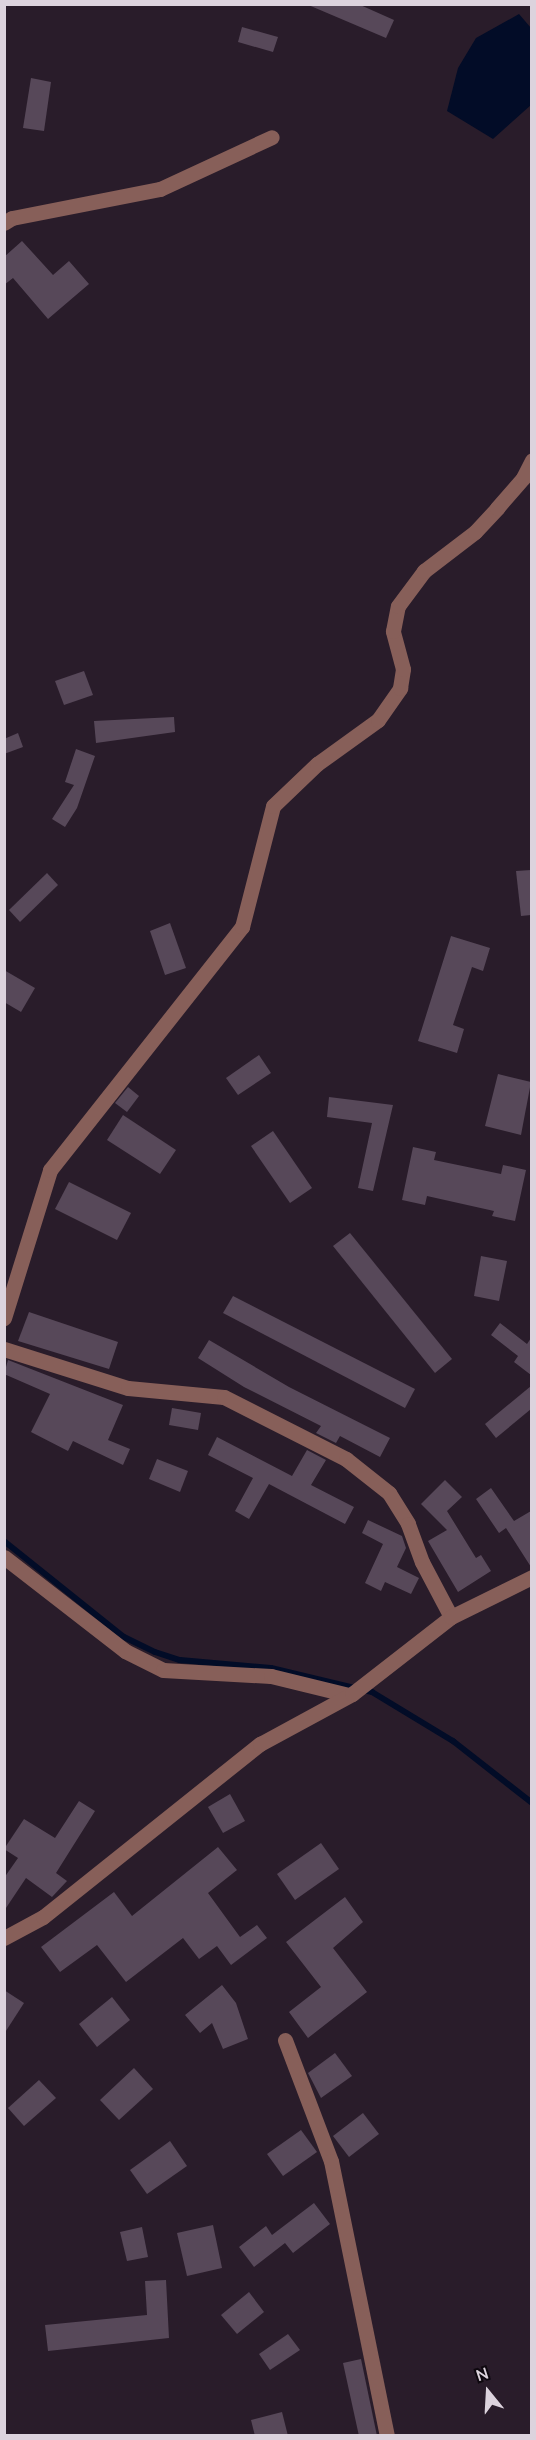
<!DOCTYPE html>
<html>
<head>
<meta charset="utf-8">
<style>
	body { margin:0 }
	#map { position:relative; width:536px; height:2440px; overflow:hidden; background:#291c2a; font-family:"Nunito Sans",sans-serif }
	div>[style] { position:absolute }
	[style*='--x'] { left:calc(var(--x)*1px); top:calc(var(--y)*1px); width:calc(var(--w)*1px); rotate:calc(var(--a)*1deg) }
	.water>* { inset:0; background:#020c27 }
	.stream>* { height:6px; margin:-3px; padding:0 3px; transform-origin:3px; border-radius:3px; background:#020c27 }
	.building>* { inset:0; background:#574859 }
	.minor>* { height:15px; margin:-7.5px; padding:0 7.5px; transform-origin:7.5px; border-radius:7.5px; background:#875f59 }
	span { translate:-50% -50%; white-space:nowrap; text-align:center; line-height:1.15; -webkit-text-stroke:6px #0e080f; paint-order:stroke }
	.frame { position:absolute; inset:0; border:6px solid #dcd3dd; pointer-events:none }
	.north { position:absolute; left:458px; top:2362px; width:60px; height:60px; -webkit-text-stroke:4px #0e080f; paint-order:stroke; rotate:342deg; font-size:16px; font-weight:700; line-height:24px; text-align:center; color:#dcd3dd }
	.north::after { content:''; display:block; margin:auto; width:21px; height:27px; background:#dcd3dd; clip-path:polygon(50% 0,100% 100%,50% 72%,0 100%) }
</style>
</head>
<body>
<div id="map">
	<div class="water">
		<i style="clip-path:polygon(519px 14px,531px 28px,531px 105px,493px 139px,447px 111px,458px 68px,476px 38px)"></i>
	</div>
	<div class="stream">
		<i style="--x:4;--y:1541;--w:154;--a:38.7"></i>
		<i style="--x:124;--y:1637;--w:34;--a:26"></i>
		<i style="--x:155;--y:1652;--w:26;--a:18"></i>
		<i style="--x:180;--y:1660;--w:91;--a:5"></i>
		<i style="--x:271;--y:1668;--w:104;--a:13.4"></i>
		<i style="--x:372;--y:1692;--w:95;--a:31.2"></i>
		<i style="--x:453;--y:1741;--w:100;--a:38.1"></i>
	</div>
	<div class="building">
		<i style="clip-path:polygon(306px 4px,358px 4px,394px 20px,386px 38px)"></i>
		<i style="clip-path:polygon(242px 27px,278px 37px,273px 52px,238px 42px)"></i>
		<i style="clip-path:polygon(31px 78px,51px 82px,44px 131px,23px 128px)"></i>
		<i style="clip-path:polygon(22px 241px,53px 275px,69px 261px,89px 284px,48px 319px,13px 278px,4px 285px,4px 257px)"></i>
		<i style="clip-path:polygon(84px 671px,93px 695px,64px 705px,55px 681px)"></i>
		<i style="clip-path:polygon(174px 717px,175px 732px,96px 743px,94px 721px)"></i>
		<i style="clip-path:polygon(18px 733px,23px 747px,4px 754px,4px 739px)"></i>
		<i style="clip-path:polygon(76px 749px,95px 756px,77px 808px,65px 827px,52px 819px,74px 785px,65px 782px)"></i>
		<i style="clip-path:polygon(531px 870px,531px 915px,521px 916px,516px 871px)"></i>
		<i style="clip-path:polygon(47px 873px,58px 885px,20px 922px,9px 910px)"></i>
		<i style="clip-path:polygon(170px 923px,186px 968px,165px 975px,150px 931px)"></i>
		<i style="clip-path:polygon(451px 936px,490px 948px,483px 971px,472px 967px,453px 1025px,464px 1029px,457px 1053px,418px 1041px)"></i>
		<i style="clip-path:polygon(4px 970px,35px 988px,21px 1012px,4px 1002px)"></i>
		<i style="clip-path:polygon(259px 1055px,271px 1073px,238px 1095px,226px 1078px)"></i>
		<i style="clip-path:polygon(498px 1074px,531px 1082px,521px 1135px,485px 1126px)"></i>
		<i style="clip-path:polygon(128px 1087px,139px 1096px,127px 1112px,115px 1103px)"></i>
		<i style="clip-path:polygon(329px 1097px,393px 1105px,373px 1191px,358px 1188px,372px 1123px,327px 1117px)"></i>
		<i style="clip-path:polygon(123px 1115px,176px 1150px,160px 1174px,107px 1140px)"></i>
		<i style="clip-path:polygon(273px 1131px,312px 1188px,290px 1203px,251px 1146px)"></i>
		<i style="clip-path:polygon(413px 1147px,436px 1152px,434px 1160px,501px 1174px,503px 1165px,526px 1170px,515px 1221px,492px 1216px,494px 1211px,427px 1196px,425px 1205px,402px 1200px)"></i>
		<i style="clip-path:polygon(69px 1182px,131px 1213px,117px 1240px,55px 1209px)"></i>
		<i style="clip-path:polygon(350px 1233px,452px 1359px,435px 1373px,333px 1246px)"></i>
		<i style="clip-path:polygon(481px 1256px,507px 1261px,499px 1301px,474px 1296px)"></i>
		<i style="clip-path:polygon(233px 1296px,415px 1389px,405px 1408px,223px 1313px)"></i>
		<i style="clip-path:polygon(29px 1312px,118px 1342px,109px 1369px,18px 1341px)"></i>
		<i style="clip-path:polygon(500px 1323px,527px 1344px,531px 1338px,531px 1375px,514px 1362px,518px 1356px,491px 1335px)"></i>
		<i style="clip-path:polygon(209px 1340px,289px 1387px,390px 1438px,380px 1457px,340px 1436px,336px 1443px,316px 1433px,321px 1426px,244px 1387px,198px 1358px)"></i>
		<i style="clip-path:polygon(8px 1360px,123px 1405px,108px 1440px,130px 1449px,123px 1465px,73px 1441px,68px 1451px,31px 1432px,50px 1394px,4px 1374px)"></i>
		<i style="clip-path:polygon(531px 1386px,531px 1409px,496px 1438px,485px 1424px)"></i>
		<i style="clip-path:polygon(172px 1408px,201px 1413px,198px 1430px,169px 1425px)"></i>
		<i style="clip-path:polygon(217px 1437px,292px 1476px,307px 1450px,326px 1460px,311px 1485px,354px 1507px,345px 1524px,269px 1484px,249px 1519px,235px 1511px,253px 1478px,208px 1455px)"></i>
		<i style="clip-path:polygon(157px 1459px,188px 1471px,180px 1492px,149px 1479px)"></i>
		<i style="clip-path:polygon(445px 1480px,462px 1497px,447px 1511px,476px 1558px,481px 1555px,491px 1571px,458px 1592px,428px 1541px,447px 1530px,421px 1504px)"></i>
		<i style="clip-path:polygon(491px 1488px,514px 1521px,531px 1511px,531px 1567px,506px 1528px,499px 1533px,476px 1499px)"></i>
		<i style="clip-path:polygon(368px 1520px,402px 1536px,406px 1548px,397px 1567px,419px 1578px,411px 1594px,385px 1582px,381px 1591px,365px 1583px,383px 1544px,362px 1533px)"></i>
		<i style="clip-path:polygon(230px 1794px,245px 1821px,223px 1833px,208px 1807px)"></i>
		<i style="clip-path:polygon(79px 1801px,95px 1811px,56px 1873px,67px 1881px,52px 1897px,26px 1878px,4px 1911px,4px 1878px,18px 1858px,4px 1849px,24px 1819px,55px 1838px)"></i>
		<i style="clip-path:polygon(321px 1843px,339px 1869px,295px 1900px,277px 1874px)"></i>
		<i style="clip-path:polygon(218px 1847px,237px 1870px,208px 1893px,240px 1937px,257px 1925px,267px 1938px,231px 1965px,217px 1946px,199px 1959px,183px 1938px,126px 1982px,97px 1945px,60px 1972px,41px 1947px,114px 1892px,132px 1916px)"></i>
		<i style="clip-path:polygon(345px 1897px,363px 1922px,333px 1948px,367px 1992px,308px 2038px,289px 2012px,321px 1987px,286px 1942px)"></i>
		<i style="clip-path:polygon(222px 1985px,236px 2003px,248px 2039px,223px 2049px,212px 2023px,200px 2033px,185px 2015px)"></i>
		<i style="clip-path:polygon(4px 1990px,24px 2003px,4px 2034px)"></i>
		<i style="clip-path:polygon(112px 1997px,130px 2020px,97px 2047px,79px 2024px)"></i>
		<i style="clip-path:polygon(335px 2053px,352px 2076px,321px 2098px,308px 2073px)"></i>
		<i style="clip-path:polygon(134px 2068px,153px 2089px,119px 2120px,100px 2100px)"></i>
		<i style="clip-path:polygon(39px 2080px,56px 2098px,24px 2126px,8px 2108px)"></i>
		<i style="clip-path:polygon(363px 2113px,379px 2134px,349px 2157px,333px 2136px)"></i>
		<i style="clip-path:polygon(301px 2130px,317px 2152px,283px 2176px,267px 2154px)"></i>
		<i style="clip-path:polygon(170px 2141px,187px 2166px,147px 2194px,130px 2170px)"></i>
		<i style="clip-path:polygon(314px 2203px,330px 2224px,293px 2253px,285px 2243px,254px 2267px,239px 2247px,266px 2226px,272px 2235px)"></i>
		<i style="clip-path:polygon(213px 2225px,222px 2268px,187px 2276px,177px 2233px)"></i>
		<i style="clip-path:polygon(142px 2227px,148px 2257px,127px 2261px,120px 2232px)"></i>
		<i style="clip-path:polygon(166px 2280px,169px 2338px,48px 2351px,45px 2325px,147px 2315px,145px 2281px)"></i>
		<i style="clip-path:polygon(249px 2292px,264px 2312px,237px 2334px,221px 2315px)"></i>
		<i style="clip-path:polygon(288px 2334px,300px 2350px,270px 2370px,259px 2354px)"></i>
		<i style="clip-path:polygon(361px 2359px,377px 2436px,359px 2436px,343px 2363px)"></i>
		<i style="clip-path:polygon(282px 2412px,288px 2436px,255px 2436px,251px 2420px)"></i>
	</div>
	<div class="minor">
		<i style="--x:4;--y:223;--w:9;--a:-32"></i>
		<i style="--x:12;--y:218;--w:151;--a:-11.1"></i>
		<i style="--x:160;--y:189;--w:123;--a:-24.9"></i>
		<i style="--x:4;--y:1318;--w:155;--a:-72.7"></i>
		<i style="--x:50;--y:1170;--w:310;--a:-51.7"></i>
		<i style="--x:242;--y:927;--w:125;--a:-75.6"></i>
		<i style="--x:273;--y:806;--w:61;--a:-43.7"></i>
		<i style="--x:317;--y:764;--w:75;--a:-35.8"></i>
		<i style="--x:378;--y:720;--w:39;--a:-55"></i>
		<i style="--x:400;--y:688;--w:19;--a:-81"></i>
		<i style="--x:403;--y:669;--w:39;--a:-105"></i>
		<i style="--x:393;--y:631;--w:25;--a:-79"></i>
		<i style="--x:398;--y:606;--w:44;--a:-53.4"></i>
		<i style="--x:424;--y:571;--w:64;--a:-37.4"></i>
		<i style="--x:475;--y:532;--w:33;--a:-47"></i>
		<i style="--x:497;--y:508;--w:40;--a:-49"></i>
		<i style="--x:523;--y:478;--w:20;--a:-63"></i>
		<i style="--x:4;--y:1349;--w:130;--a:17.5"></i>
		<i style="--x:128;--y:1388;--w:96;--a:5.4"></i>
		<i style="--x:224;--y:1397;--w:137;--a:26.9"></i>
		<i style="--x:346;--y:1459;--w:55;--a:38.3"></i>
		<i style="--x:389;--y:1493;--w:36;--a:58"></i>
		<i style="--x:408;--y:1524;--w:40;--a:69.8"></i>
		<i style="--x:422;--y:1562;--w:62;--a:62.2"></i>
		<i style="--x:4;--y:1557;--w:153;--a:37.8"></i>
		<i style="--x:125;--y:1651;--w:42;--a:26.6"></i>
		<i style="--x:163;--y:1670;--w:108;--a:3.2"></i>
		<i style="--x:271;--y:1676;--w:80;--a:13.7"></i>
		<i style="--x:4;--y:1938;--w:44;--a:-28.3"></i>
		<i style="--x:43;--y:1917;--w:278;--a:-38.6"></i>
		<i style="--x:260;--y:1744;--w:105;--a:-28.5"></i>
		<i style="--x:352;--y:1694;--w:125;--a:-37.9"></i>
		<i style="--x:451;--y:1617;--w:90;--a:-26.3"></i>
		<i style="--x:285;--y:2040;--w:129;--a:69.2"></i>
		<i style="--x:331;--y:2161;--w:281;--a:78.5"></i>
	</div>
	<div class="frame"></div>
	<div class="north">N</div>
</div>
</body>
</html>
